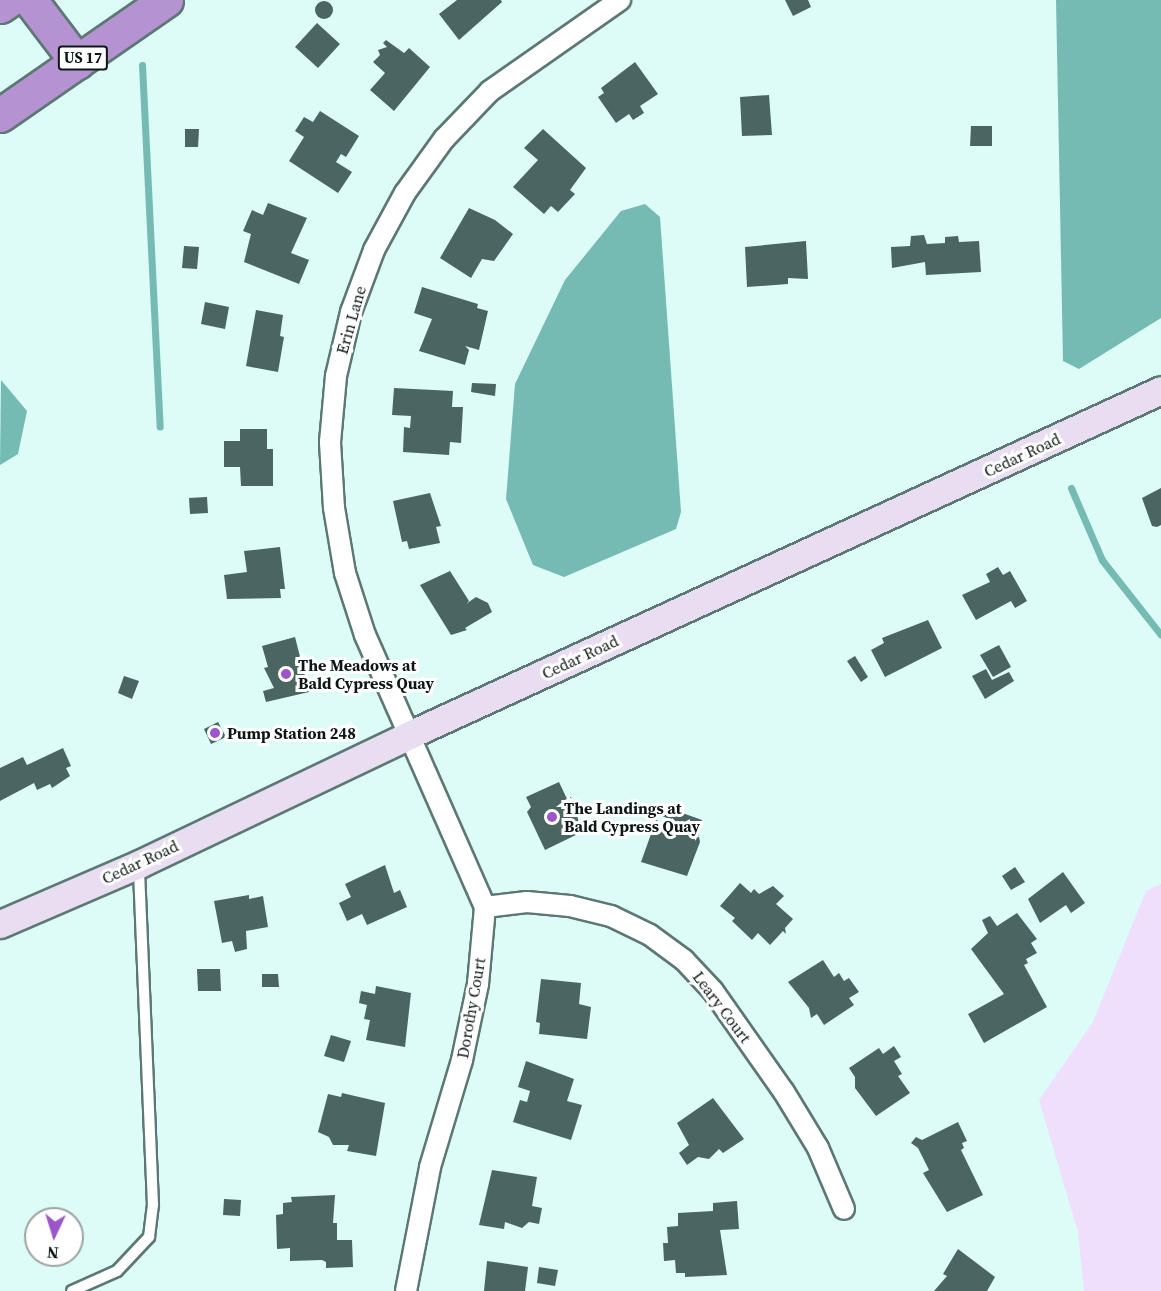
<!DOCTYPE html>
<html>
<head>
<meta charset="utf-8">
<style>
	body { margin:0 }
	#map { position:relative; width:1161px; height:1291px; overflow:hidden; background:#ddfbf7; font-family:"Source Serif 4",serif }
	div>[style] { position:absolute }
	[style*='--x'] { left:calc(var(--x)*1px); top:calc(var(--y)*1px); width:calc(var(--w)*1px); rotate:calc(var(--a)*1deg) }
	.green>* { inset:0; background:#efdffd }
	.water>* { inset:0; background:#76bbb3 }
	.stream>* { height:7px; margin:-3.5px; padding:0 3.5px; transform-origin:3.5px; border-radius:3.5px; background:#76bbb3 }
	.building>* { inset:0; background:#4b6562 }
	.round { border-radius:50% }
	.roads { filter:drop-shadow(2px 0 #5d7874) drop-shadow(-2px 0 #5d7874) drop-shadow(0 2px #5d7874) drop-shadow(0 -2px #5d7874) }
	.lane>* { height:10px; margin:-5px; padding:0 5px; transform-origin:5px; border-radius:5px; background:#fff }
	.street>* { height:20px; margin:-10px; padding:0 10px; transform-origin:10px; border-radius:10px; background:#fff }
	.secondary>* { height:27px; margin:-13.5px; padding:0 13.5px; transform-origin:13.5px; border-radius:13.5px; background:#e9def1 }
	.highway>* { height:33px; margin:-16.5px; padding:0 16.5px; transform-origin:16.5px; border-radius:16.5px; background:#b592d1 }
	.dots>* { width:16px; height:16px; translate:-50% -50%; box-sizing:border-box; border:3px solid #fff; border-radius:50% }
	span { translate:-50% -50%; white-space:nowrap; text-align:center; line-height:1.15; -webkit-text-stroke:6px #fff; paint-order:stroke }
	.shield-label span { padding:2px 4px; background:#fff; border:2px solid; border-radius:4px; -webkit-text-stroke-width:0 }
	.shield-label { font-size:15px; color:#0d1816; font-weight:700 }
	.street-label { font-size:16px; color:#0d1816 }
	.poi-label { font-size:16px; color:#0d1816; font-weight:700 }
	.left { translate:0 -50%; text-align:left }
	.north { position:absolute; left:24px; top:1207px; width:60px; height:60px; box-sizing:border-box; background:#fff; border:2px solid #9ea3a2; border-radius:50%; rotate:184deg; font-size:16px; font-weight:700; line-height:24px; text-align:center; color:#0d1816 }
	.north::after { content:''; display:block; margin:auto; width:21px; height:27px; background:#9b56ca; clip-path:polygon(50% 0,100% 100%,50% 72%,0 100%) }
</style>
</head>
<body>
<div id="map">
	<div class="green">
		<i style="clip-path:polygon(1161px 884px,1161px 1291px,1084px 1291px,1078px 1232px,1039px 1100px,1093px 1022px,1146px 891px)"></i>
	</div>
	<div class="water">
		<i style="clip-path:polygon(1056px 0,1161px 0,1161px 318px,1079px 369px,1063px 361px)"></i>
		<i style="clip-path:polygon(645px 204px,660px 217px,681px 512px,676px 529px,564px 577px,533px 565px,506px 499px,515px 384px,565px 280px,621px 211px)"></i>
		<i style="clip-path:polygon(1px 380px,27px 411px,18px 454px,0 465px)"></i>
	</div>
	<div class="stream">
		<i style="--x:142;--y:65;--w:362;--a:87.2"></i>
		<i style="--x:1071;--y:488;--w:78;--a:66.7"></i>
		<i style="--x:1102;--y:560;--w:95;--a:51.8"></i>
	</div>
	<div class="building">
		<i style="clip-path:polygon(457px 0,501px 0,502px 2px,459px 40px,439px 14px)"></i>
		<i style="clip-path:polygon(785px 0,808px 0,811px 7px,793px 16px)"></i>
		<i class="round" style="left:315px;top:1px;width:18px;height:18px"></i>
		<i style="clip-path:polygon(317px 23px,340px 44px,318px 68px,295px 47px)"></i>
		<i style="clip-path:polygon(386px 40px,404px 53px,409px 48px,430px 67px,394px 111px,370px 90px,385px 73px,373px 62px,380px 55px,378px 50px,387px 47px,383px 43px)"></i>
		<i style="clip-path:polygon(635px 62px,658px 94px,640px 106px,644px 113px,633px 120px,629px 114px,616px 123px,598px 97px,604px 93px,601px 88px)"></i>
		<i style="clip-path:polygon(769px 95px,772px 135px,742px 136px,740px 97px)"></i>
		<i style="clip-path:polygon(320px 111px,359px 136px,346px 157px,341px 154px,336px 162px,352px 172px,338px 193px,289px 161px,304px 137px,295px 131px,304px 117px,313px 122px)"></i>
		<i style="clip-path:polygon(971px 126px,992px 126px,992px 146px,970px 146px)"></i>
		<i style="clip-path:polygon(185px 129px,199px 129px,198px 147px,185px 147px)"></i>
		<i style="clip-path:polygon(543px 129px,586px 168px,570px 190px,575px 194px,558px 212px,551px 206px,544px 214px,513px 187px,538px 160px,524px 148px)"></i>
		<i style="clip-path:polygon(268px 203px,307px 218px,291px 253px,309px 260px,299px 284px,244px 262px,251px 234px,243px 231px,252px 210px,263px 215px)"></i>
		<i style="clip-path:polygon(469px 208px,495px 220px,513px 234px,494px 261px,482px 259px,471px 278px,440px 258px)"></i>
		<i style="clip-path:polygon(924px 235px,927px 244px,945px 243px,945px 237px,958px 236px,959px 242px,979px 241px,981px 272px,926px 275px,925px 262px,892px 268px,891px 247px,910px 246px,911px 236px)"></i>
		<i style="clip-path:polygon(806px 241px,808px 279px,788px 278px,788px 284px,747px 287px,745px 247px)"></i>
		<i style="clip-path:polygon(184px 246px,199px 247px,197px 269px,182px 268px)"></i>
		<i style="clip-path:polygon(422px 287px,478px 304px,477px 308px,488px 311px,479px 350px,465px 346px,469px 350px,465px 365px,419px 351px,432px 319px,414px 313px)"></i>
		<i style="clip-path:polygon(205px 302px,229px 307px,225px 329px,201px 324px)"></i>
		<i style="clip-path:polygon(256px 310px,283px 315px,280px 336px,284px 337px,278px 372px,246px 366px)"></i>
		<i style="clip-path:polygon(472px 383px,496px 384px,495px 396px,471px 392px)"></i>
		<i style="clip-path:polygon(394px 388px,453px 391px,452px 407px,463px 407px,461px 443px,450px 442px,449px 455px,403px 452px,404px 427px,410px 428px,411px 416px,392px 415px)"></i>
		<i style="clip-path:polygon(240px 429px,267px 429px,267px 449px,273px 449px,273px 486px,241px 486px,240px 467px,224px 467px,224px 441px,240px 441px)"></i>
		<i style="clip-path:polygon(1161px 488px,1161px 525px,1157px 527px,1152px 526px,1142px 498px)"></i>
		<i style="clip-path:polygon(430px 493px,441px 526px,436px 527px,440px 543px,409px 549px,407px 541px,402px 542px,393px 501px)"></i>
		<i style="clip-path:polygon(207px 497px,208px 513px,190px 514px,189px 498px)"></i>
		<i style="clip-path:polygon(280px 547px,285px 589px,280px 589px,281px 598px,227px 599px,224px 575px,247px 572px,244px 551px)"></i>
		<i style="clip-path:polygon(998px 567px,1003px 575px,1010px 571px,1027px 601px,1015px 608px,1011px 601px,976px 620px,962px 595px,990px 582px,986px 574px)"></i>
		<i style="clip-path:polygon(450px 571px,469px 601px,466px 604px,476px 597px,488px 603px,492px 612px,465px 628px,467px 630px,451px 635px,420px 585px)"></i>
		<i style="clip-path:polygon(928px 620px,942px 648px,885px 677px,871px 650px,884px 643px,882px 638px)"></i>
		<i style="clip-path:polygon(295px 637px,309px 692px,266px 702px,263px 691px,274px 688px,264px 668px,268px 667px,262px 646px)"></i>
		<i style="clip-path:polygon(999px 645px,1011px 667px,993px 677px,980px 655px)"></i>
		<i style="clip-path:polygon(855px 656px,868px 677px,861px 682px,847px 661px)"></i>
		<i style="clip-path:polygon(986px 669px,992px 680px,1009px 672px,1014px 681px,985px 699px,972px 676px)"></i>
		<i style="clip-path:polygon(124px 676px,139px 681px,132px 699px,118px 693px)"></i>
		<i style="clip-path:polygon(218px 722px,226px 737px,211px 744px,204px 729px)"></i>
		<i style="clip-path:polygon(63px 748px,71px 766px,66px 768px,70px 776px,52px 788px,50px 784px,37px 790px,34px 783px,0 801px,0 768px,23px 757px,27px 765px)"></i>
		<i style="clip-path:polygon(559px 782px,567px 799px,571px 797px,582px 832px,545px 850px,527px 812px,531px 807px,526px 797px)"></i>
		<i style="clip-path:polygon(660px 805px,702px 820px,698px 831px,700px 842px,687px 876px,641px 862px,656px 820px,668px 825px,667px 818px,657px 814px)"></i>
		<i style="clip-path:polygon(385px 865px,394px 893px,400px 890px,407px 907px,367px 925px,362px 914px,347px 921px,339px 903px,351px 897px,345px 884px)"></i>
		<i style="clip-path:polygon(1015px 867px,1025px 882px,1011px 890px,1002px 876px)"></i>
		<i style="clip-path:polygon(1063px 872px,1085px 903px,1071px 913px,1066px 905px,1040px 923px,1028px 899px)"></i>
		<i style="clip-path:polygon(740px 883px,751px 893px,754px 889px,759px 894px,773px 886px,784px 896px,776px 904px,793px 919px,785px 928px,786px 934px,783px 931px,770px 945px,758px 933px,752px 940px,732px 921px,735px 918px,720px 906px)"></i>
		<i style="clip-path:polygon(249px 895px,249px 899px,263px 896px,268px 927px,246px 931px,247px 949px,235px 952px,232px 941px,222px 943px,214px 901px)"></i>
		<i style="clip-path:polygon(1017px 913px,1037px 939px,1031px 943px,1037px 953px,1026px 959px,1028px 963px,1024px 965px,1047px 1007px,984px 1043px,968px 1014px,1004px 994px,971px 949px,988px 933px,982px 920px,990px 916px,997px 926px)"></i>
		<i style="clip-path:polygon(823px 960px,834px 977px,839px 973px,844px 981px,849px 978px,859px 992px,849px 998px,854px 1005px,824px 1025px,817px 1014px,811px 1018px,809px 1008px,788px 982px)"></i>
		<i style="clip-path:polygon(197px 969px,220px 969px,221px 991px,198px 991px)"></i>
		<i style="clip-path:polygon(262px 974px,278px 974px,279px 987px,262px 987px)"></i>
		<i style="clip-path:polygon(541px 979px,581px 983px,579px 1004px,591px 1007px,587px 1039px,539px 1034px,540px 1023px,536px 1022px)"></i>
		<i style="clip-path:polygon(376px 986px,411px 993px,405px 1047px,366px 1040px,370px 1020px,364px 1019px,367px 1005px,359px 1003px,361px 991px,375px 994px)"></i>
		<i style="clip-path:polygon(331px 1035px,351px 1041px,344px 1062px,324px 1056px)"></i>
		<i style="clip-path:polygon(894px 1046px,901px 1057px,894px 1061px,902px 1074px,898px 1076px,910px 1093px,876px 1116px,855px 1088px,855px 1077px,849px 1068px,879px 1048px,883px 1054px)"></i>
		<i style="clip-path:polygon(526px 1061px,574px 1079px,567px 1101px,582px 1105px,571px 1140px,513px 1122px,520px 1100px,527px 1102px,530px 1091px,518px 1087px)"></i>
		<i style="clip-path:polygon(342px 1093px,385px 1103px,376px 1156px,347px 1151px,349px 1145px,333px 1145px,329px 1137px,318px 1132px,328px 1094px,341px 1097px)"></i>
		<i style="clip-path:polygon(713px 1098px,744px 1139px,723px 1153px,719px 1149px,709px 1159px,698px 1157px,687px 1165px,679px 1153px,689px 1145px,677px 1123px)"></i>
		<i style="clip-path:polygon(958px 1122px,967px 1141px,962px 1143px,964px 1148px,961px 1150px,983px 1195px,947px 1212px,923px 1173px,929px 1170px,918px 1148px,911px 1143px,916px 1137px,922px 1140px)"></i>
		<i style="clip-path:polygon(492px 1170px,537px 1177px,532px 1206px,542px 1208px,539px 1224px,529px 1222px,522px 1228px,505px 1222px,504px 1229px,479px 1225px)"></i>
		<i style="clip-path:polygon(335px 1195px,333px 1223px,337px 1223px,337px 1240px,352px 1240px,353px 1267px,326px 1268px,326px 1262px,322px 1260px,290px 1261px,290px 1248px,277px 1249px,276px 1215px,283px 1214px,283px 1203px,292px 1202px,291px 1197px)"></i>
		<i style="clip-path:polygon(224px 1199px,241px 1200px,240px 1216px,223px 1215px)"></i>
		<i style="clip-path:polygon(737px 1201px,739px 1229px,720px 1230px,727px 1275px,685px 1277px,685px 1273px,676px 1273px,675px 1260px,664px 1261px,663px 1243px,668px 1243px,667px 1227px,678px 1226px,678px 1213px,713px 1211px,713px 1203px)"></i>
		<i style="clip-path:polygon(958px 1249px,995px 1277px,987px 1291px,934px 1291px,947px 1276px,943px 1274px)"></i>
		<i style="clip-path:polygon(487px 1261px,528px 1267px,525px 1291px,484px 1291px)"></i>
		<i style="clip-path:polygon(539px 1267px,558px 1270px,555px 1286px,537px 1283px)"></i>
	</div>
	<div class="roads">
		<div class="lane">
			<i style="--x:72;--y:1291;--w:49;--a:-24"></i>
			<i style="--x:117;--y:1271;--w:47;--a:-46.7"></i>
			<i style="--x:149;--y:1237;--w:32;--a:-83"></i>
			<i style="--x:153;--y:1205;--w:341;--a:-92.4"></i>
		</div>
		<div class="street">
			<i style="--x:485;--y:907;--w:42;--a:-6.8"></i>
			<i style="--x:527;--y:902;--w:43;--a:5.3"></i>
			<i style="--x:570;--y:906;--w:42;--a:13.7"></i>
			<i style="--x:611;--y:916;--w:43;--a:26"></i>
			<i style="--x:650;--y:935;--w:42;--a:36.3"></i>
			<i style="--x:684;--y:960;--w:42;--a:46.9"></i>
			<i style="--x:713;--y:991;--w:123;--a:54.9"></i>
			<i style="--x:784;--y:1092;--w:66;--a:58.7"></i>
			<i style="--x:818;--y:1148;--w:66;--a:66.9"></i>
			<i style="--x:406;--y:1291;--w:126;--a:-79"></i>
			<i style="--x:430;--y:1167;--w:112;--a:-73.3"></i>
			<i style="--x:462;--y:1060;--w:78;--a:-78.1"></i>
			<i style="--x:478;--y:984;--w:77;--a:-84.8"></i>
			<i style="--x:485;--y:907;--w:297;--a:-113.8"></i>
			<i style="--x:365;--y:635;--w:65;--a:-107.9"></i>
			<i style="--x:345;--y:573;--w:66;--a:-99.6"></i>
			<i style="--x:334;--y:508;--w:66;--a:-93.5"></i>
			<i style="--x:330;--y:442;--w:66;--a:-84.8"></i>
			<i style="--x:336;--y:376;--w:66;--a:-76.8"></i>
			<i style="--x:351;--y:312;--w:66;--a:-69.6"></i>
			<i style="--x:374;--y:250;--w:65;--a:-61.5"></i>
			<i style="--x:405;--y:193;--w:67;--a:-54.2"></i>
			<i style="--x:444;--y:139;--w:66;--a:-46.2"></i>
			<i style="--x:490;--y:91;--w:159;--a:-35"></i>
		</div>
		<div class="secondary">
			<i style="--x:0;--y:924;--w:151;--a:-23.3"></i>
			<i style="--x:139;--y:864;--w:299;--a:-25.5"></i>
			<i style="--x:409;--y:735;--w:827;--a:-24.64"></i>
		</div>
		<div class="highway">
			<i style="--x:30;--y:0;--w:78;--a:52.8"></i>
			<i style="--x:0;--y:6;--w:11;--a:-34"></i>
			<i style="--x:0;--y:115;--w:202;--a:-34.7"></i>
		</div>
	</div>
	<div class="dots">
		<i style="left:286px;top:674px;background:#9b56ca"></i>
		<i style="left:215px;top:733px;background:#9b56ca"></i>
		<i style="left:552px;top:817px;background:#9b56ca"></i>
	</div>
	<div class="shield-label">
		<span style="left:83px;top:58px">US 17</span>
	</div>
	<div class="street-label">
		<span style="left:351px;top:320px;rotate:-74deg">Erin Lane</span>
		<span style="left:1022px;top:455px;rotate:-25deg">Cedar Road</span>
		<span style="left:580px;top:657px;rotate:-25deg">Cedar Road</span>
		<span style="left:140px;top:862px;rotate:-25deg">Cedar Road</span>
		<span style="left:722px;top:1007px;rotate:53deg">Leary Court</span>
		<span style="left:471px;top:1008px;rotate:-80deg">Dorothy Court</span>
	</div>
	<div class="poi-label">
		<span class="left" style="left:298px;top:674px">The Meadows at<br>Bald Cypress Quay</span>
		<span class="left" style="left:227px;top:733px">Pump Station 248</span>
		<span class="left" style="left:564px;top:817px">The Landings at<br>Bald Cypress Quay</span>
	</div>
	<div class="north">N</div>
</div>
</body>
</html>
